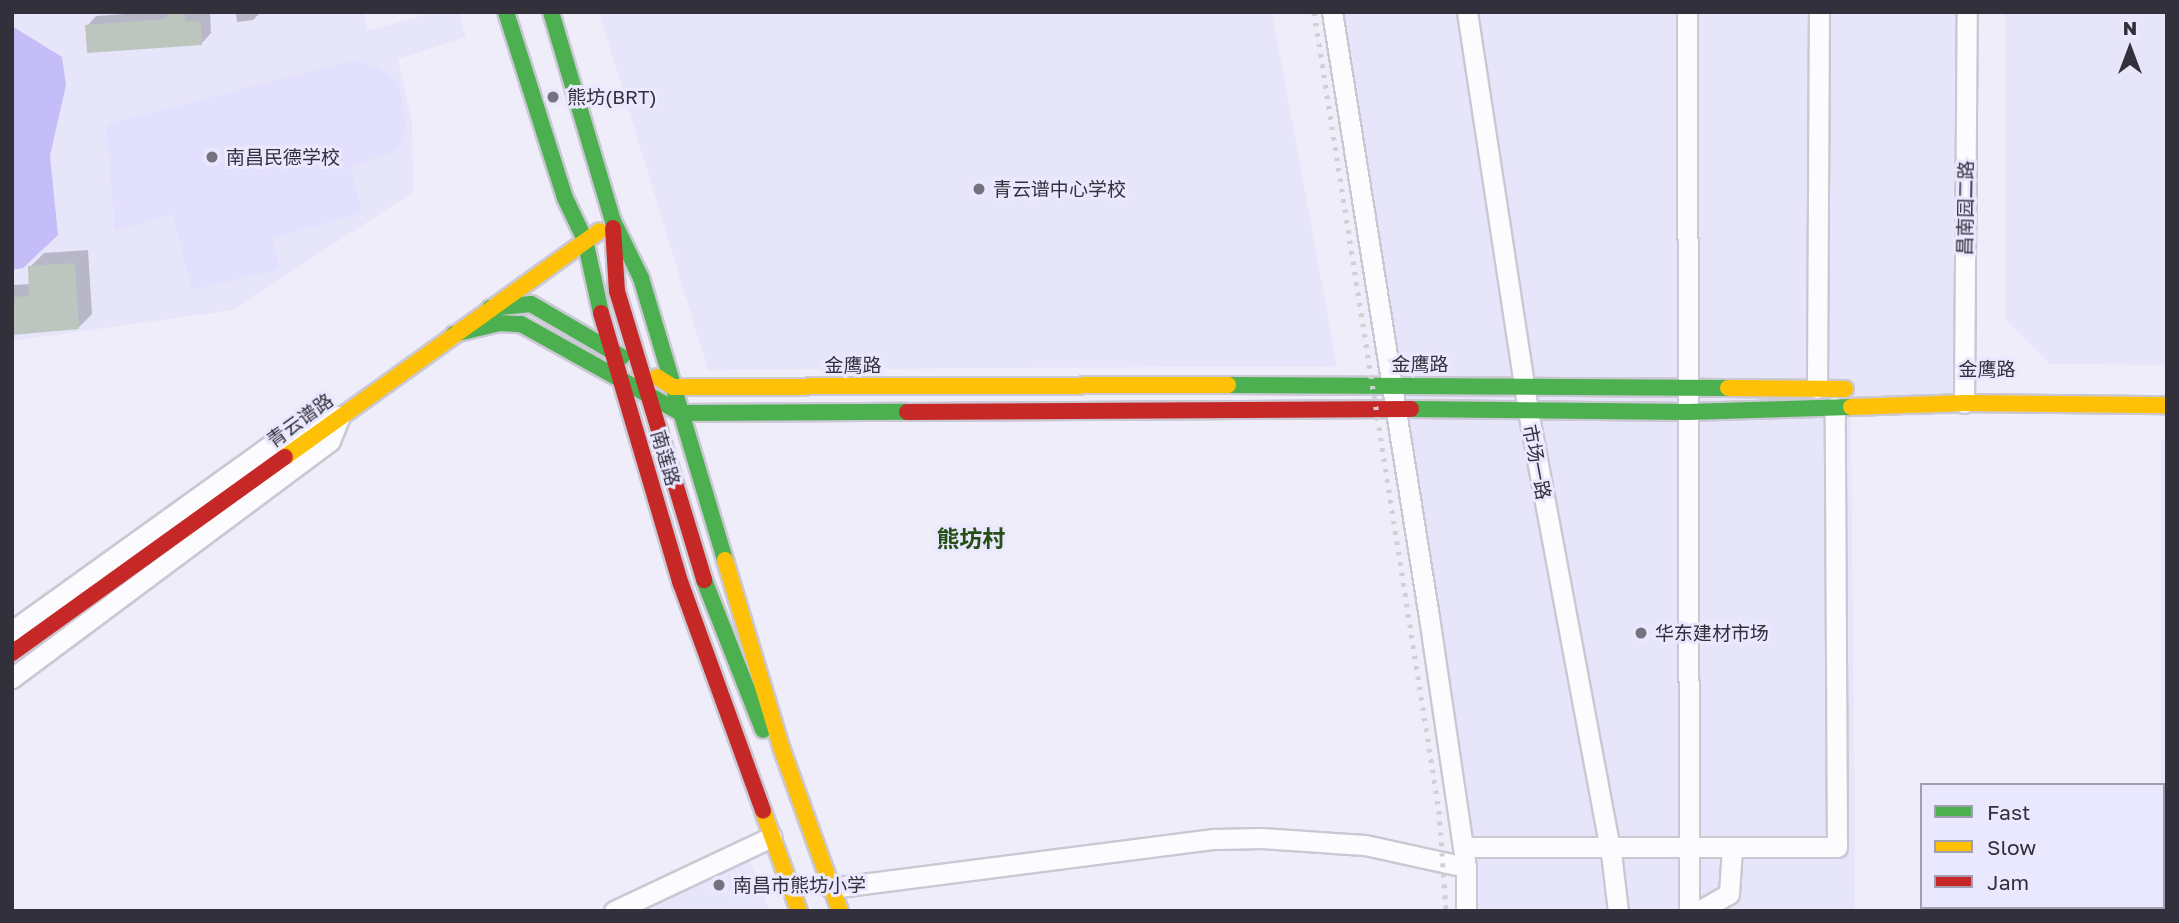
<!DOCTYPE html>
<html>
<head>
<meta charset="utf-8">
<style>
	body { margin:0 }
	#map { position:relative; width:2179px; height:923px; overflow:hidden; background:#eeedf9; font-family:"Golos Text","Noto Sans SC",sans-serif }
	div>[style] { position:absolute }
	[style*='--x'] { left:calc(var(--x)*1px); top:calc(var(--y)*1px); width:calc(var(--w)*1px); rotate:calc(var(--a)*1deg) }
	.built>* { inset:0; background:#e7e5fa }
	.green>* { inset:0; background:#e2e0fc }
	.water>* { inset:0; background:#c5bdf7 }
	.shadow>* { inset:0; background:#0003 }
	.building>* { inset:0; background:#bcc6be }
	.roads { filter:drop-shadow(2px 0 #cac8d3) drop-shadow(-2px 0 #cac8d3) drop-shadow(0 2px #cac8d3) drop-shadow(0 -2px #cac8d3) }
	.street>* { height:19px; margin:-9.5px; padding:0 9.5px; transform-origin:9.5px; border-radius:9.5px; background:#fcfcfe }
	.fast>* { height:16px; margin:-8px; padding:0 8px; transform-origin:8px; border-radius:8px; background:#4caf50 }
	.slow>* { height:16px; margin:-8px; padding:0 8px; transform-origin:8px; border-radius:8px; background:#ffc107 }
	.jam>* { height:16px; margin:-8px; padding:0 8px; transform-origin:8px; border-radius:8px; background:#c62828 }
	.rail>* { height:5px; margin-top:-2.5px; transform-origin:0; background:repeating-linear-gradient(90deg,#d0d0d4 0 3.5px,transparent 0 10.5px) }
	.dots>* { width:19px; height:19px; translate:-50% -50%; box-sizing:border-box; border:4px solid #eae8fe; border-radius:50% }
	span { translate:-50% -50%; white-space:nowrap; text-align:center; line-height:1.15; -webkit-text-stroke:6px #eae8fe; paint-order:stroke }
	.poi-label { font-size:19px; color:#31303b }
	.left { translate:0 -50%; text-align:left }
	.street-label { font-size:19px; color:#31303b }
	.quarter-label { font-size:23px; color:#254f15; font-weight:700 }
	.frame { position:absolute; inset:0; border:14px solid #31303b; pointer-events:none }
	.legend { position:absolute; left:1920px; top:783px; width:245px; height:126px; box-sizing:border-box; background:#eae8fe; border:2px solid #a09eb0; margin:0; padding:9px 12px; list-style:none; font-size:21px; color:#31303b }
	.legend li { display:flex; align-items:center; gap:14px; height:35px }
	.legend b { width:35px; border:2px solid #a09eb0 }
	.north { position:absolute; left:2095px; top:14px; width:70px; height:70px; -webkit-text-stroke:5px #eae8fe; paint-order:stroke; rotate:0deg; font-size:19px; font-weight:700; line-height:28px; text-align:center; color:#31303b }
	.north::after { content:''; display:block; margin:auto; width:24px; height:32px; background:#31303b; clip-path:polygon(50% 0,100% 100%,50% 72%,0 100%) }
</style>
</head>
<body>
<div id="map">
	<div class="built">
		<i style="clip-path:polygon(12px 12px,363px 12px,368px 31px,434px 12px,459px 12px,466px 37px,398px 59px,412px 122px,413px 192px,233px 310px,12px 341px)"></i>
		<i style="clip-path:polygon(599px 12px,1272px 12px,1337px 366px,708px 370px)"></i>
		<i style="clip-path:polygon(1326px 12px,1976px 12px,1977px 414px,1851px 417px,1855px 911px,1467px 911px)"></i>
		<i style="clip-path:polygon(2005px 12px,2167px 12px,2167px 365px,2050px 364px,2005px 318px)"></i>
		<i style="clip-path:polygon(2161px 440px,2167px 440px,2167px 898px,2163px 898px,2161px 785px)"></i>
		<i style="clip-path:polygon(749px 859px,769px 911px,610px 911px)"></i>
	</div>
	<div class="green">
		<i style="clip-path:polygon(353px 60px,377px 67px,394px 78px,400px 89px,405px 116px,405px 131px,397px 150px,350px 167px,362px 213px,272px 237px,279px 269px,192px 290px,173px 214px,115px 231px,106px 125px)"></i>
	</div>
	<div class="water">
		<i style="clip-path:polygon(12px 26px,62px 57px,66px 85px,50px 156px,58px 235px,23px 268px,12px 270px)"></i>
	</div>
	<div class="shadow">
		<i style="clip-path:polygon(155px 12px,210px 12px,211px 33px,202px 43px,87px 26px,96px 16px)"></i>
		<i style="clip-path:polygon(236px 12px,260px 12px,260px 13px,253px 20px,237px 22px)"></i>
		<i style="clip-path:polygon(88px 250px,92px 314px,78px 328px,12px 333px,12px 285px,30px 284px,30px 267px,44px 253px)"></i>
	</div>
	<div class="building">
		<i style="clip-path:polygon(166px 12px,185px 12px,186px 22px,201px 21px,202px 45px,87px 53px,85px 25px,167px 19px)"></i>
		<i style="clip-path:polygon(75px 263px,79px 329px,12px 335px,12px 297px,29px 296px,28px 266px)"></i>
	</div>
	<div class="roads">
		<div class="street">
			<i style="--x:1332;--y:12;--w:613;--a:80.89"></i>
			<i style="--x:1429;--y:617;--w:253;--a:81.6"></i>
			<i style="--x:1466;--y:867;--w:44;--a:90"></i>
			<i style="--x:1467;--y:12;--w:404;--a:81.3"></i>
			<i style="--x:1528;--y:411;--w:458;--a:79.4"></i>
			<i style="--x:1612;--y:861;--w:50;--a:83.2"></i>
			<i style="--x:1687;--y:12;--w:899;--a:89.87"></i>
			<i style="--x:1817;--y:388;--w:376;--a:-89.7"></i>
			<i style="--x:1964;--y:403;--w:391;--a:-89.6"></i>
			<i style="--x:12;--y:631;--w:363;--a:-35.7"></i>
			<i style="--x:307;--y:419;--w:33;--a:-5"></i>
			<i style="--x:340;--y:416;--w:27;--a:112"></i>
			<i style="--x:330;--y:441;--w:397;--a:143.3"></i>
			<i style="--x:1463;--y:847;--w:374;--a:0"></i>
			<i style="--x:1837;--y:847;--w:440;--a:-90.3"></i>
			<i style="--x:831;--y:888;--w:388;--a:-7.3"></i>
			<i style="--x:1216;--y:839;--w:45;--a:-1.3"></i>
			<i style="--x:1261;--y:838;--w:104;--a:3.9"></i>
			<i style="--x:1365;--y:845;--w:103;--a:12.3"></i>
			<i style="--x:614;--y:911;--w:174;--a:-25.2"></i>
			<i style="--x:1699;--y:911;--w:34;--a:-30"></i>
			<i style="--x:1729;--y:894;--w:47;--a:-86.3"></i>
		</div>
		<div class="fast">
			<i style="--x:506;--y:12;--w:195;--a:72.4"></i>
			<i style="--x:565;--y:198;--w:47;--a:64.5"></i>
			<i style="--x:585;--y:240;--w:75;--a:77.6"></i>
			<i style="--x:551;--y:12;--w:218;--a:73.5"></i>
			<i style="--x:613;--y:221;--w:64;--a:63.8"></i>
			<i style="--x:641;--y:278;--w:294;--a:73.4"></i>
			<i style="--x:490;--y:308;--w:41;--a:-5.6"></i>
			<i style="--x:531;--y:304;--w:105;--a:30.2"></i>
			<i style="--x:454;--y:334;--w:46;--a:-13.7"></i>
			<i style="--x:499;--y:323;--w:22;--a:3"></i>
			<i style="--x:521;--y:324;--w:183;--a:29.1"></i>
			<i style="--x:681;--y:413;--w:226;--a:-0.3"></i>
			<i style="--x:1228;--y:385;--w:500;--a:0.34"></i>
			<i style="--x:1411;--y:409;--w:277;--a:0.6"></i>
			<i style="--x:1688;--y:412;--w:163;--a:-1.8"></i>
			<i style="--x:704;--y:580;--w:161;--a:68.5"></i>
		</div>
		<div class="slow">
			<i style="--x:657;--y:377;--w:19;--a:32"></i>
			<i style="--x:673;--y:387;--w:555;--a:-0.21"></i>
			<i style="--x:1728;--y:388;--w:117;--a:0.5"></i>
			<i style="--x:1851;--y:407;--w:113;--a:-2"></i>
			<i style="--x:1964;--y:403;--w:203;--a:0.6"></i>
			<i style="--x:285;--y:457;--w:387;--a:-35.7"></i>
			<i style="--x:725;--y:560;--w:195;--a:73.3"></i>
			<i style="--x:781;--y:747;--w:174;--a:70.2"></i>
			<i style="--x:763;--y:811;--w:106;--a:70.2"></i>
		</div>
		<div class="jam">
			<i style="--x:613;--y:228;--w:63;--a:86.4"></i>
			<i style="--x:617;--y:291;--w:302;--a:73.2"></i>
			<i style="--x:601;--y:313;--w:283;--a:73.6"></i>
			<i style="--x:681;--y:584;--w:241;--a:70.1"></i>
			<i style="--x:907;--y:412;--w:504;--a:-0.34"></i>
			<i style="--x:12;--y:653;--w:336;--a:-35.7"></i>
		</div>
	</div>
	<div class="rail">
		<i style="--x:1314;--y:12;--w:809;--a:81.11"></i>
		<i style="--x:1439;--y:811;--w:100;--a:86"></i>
	</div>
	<div class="dots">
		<i style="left:553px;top:97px;background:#73727e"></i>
		<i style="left:212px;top:157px;background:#73727e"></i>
		<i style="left:979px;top:189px;background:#73727e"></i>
		<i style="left:1641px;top:633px;background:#73727e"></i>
		<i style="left:719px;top:885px;background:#73727e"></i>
	</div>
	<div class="poi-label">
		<span class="left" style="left:567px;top:97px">熊坊(BRT)</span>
		<span class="left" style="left:226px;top:157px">南昌民德学校</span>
		<span class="left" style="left:993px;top:189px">青云谱中心学校</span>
		<span class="left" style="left:1655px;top:633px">华东建材市场</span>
		<span class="left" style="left:733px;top:885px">南昌市熊坊小学</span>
	</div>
	<div class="street-label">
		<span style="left:1965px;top:208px;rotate:-89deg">昌南园二路</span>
		<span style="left:1420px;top:364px">金鹰路</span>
		<span style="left:853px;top:365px">金鹰路</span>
		<span style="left:1987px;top:369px">金鹰路</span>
		<span style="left:300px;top:420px;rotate:-36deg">青云谱路</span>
		<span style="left:666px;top:458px;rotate:74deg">南莲路</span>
		<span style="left:1537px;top:462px;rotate:79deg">市场一路</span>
	</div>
	<div class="quarter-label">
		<span style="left:971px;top:538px">熊坊村</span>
	</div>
	<div class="frame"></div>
	<ul class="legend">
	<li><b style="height:9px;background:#4caf50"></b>Fast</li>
	<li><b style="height:9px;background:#ffc107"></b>Slow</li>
	<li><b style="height:9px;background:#c62828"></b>Jam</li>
	</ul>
	<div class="north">N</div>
</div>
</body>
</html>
